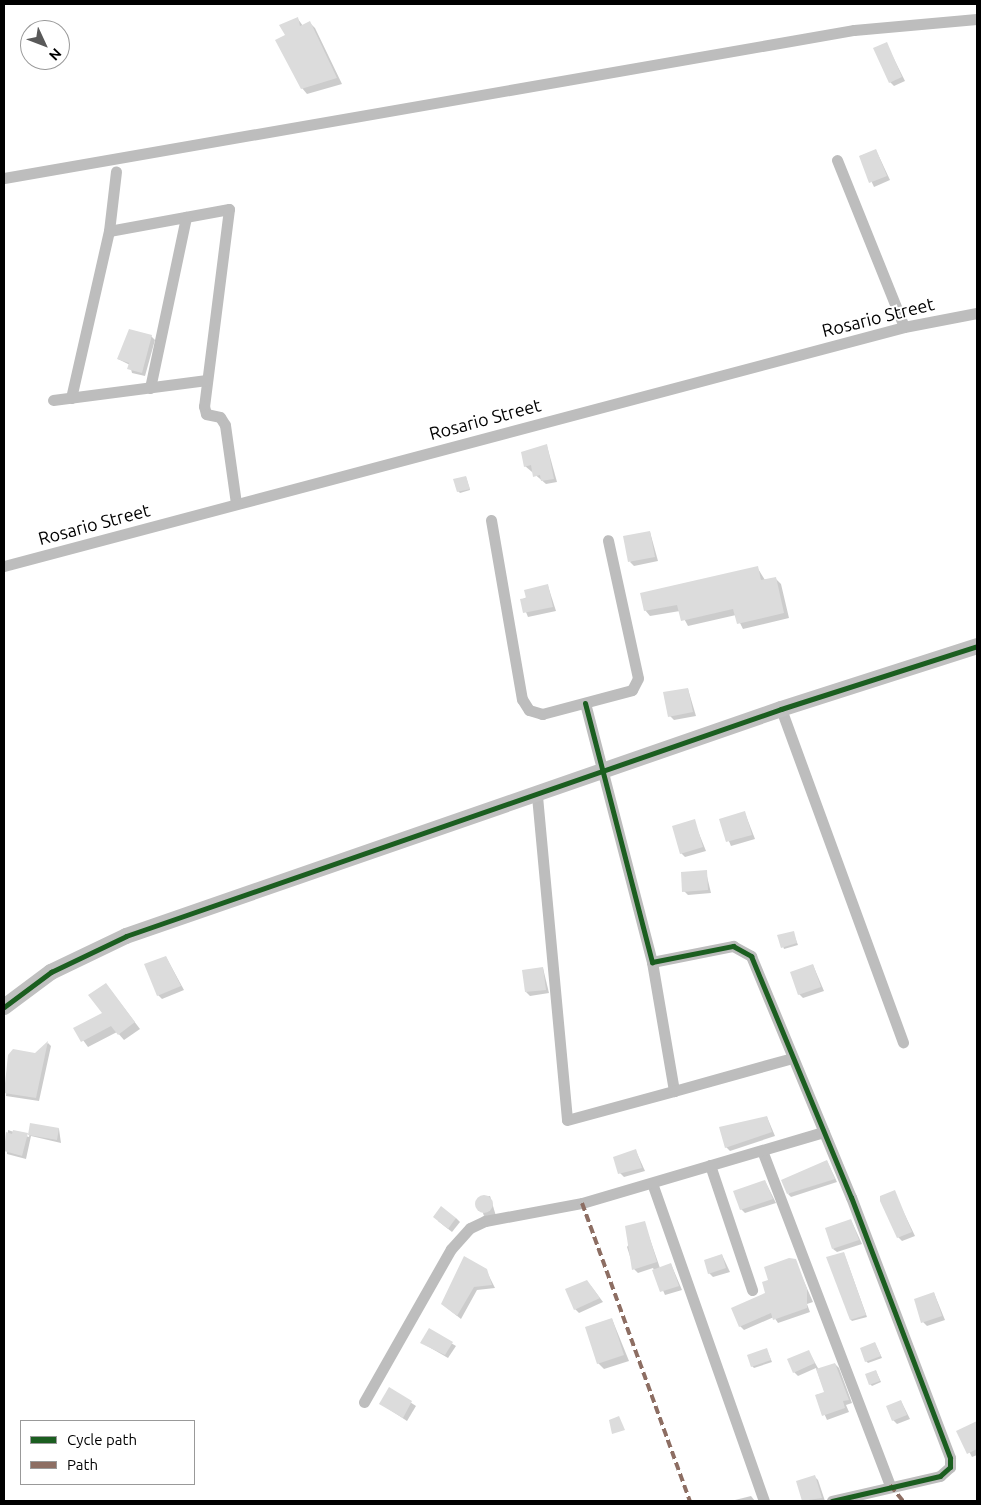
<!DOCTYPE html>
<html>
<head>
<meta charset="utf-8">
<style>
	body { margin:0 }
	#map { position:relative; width:981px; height:1505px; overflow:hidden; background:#fff; font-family:Ubuntu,sans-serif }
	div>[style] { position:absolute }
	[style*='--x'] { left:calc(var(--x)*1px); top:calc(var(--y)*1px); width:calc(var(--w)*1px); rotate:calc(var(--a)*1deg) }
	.shadow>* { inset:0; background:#0003 }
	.building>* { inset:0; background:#dcdcdc }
	.round { border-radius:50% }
	.street>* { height:11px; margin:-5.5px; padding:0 5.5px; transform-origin:5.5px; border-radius:5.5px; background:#bdbdbd }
	.secondary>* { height:16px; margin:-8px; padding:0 8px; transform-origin:8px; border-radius:8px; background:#c0c0c0 }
	.quiet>* { height:4px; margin-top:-2px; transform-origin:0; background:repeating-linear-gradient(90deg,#8d6e63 0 8px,transparent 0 12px) }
	.cycleway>* { height:5px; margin:-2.5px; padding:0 2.5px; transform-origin:2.5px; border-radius:2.5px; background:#1b5e20 }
	span { translate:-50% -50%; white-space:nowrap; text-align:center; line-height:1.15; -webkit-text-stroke:4px #fff; paint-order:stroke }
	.street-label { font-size:18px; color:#000 }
	.frame { position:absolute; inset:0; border:5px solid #000; pointer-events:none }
	.legend { position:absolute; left:20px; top:1420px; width:175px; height:65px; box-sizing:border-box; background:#fff; border:1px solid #999; margin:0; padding:6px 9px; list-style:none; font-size:15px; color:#000 }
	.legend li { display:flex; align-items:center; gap:10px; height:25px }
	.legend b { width:25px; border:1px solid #999 }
	.north { position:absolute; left:20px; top:20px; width:50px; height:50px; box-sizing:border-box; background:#fff; border:1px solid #999; border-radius:50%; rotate:133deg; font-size:14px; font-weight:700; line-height:20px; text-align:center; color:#000 }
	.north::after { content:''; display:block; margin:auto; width:18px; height:22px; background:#595959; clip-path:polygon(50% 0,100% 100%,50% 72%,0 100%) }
</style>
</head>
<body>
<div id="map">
	<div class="shadow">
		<i style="clip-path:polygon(298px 19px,303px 26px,310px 23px,315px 28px,342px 84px,307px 94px,302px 88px,287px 35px)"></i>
		<i style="clip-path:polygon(886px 43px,905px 81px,894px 86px,890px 82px)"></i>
		<i style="clip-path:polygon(876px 150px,890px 180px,874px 187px,860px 156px)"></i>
		<i style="clip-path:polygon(151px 336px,155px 340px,145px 376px,132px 373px,130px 365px,118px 359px)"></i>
		<i style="clip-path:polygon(547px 446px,557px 482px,546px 484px,525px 466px)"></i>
		<i style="clip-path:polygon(466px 477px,470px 490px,460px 493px,458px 491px)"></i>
		<i style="clip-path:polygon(650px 532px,658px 561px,634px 566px,630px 562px)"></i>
		<i style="clip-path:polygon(757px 567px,765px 580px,775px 578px,781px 584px,789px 618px,743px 629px,736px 615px,688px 626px,680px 611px,650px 616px,645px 610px)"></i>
		<i style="clip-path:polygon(548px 586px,556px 611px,528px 617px,521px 600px)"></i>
		<i style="clip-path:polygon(688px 689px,696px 716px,674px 720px,670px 716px)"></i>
		<i style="clip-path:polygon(745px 813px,755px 839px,731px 846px,720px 820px)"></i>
		<i style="clip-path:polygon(694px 821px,706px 851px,685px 857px,681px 853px)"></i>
		<i style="clip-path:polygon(706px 872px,711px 893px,688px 895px,684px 891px)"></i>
		<i style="clip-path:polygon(793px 932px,798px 945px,784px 949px,779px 936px)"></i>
		<i style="clip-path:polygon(166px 957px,184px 990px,162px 999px,158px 995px)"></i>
		<i style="clip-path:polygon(813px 965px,824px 991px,803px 998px,799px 994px)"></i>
		<i style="clip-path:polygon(543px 968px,549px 993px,530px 996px,526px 992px)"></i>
		<i style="clip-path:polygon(106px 984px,140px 1029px,124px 1040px,117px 1032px,88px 1047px,75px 1029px,104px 1014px)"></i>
		<i style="clip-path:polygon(48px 1043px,51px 1046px,39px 1101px,6px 1096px,9px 1055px,36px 1054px)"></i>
		<i style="clip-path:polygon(767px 1117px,775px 1136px,730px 1151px,726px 1147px)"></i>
		<i style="clip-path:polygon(31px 1125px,59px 1129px,61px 1143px,31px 1136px,26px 1159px,7px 1154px,8px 1130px,29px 1137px)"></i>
		<i style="clip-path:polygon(636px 1151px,645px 1171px,624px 1177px,620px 1173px)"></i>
		<i style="clip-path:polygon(827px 1161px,837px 1182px,791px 1197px,788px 1194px)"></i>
		<i style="clip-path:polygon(765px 1181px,776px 1203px,745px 1213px,741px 1209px)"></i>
		<i style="clip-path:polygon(894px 1192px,915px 1236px,902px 1241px,898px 1237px)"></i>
		<i style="clip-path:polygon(490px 1196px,496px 1216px,485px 1219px,478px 1198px)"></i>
		<i style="clip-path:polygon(456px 1218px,460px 1222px,452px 1232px,438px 1221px)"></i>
		<i style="clip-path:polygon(851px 1220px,862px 1244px,837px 1252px,833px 1249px)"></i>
		<i style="clip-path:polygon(644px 1222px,660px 1268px,671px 1264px,682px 1290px,665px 1295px,653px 1268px,638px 1273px,634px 1269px,627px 1247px)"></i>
		<i style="clip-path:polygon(844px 1253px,867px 1317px,852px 1321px,851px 1320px)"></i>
		<i style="clip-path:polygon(722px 1255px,730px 1272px,713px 1277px,709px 1273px)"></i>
		<i style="clip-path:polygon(795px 1261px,813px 1302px,807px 1304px,810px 1312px,778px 1323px,774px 1317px,744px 1330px,740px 1326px)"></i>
		<i style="clip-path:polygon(486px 1270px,495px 1288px,477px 1290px,461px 1319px,446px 1307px)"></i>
		<i style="clip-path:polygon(591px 1286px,603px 1302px,579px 1313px,575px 1309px)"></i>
		<i style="clip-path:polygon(934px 1293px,945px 1320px,927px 1326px,923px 1322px)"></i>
		<i style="clip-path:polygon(612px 1319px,629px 1361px,604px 1369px,598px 1363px)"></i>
		<i style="clip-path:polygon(429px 1330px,456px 1346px,448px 1358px,422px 1343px)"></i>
		<i style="clip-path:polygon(875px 1343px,882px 1358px,868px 1363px,866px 1361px)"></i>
		<i style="clip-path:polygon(767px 1350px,772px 1362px,754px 1368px,752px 1366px)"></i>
		<i style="clip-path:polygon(809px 1352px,819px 1370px,835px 1364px,839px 1368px,852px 1403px,846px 1405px,849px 1412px,827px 1420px,816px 1395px,825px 1393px,816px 1368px,798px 1376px,794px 1372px)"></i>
		<i style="clip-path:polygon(876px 1371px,881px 1382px,872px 1386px,870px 1384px)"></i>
		<i style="clip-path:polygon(390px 1389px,416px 1406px,407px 1421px,381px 1404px)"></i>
		<i style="clip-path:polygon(901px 1401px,910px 1419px,897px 1424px,893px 1420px)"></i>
		<i style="clip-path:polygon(977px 1422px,977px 1455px,972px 1457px,958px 1431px)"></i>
		<i style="clip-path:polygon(814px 1476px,818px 1480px,825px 1501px,804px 1501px,797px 1482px)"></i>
		<i style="clip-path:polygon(751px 1496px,755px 1501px,735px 1501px,735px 1500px)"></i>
	</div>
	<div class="building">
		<i style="clip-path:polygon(298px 17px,300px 26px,310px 21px,337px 78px,301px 89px,275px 40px,285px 35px,279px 25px)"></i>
		<i style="clip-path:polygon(887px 42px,902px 77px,889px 83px,873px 48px)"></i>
		<i style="clip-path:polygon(876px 149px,887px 176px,869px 183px,859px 156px)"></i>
		<i style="clip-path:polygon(129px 329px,152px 335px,142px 373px,127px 369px,129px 363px,117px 359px)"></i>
		<i style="clip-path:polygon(547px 444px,554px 479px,541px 481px,540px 475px,533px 477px,531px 465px,524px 467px,521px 452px)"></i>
		<i style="clip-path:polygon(466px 476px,470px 489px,457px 492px,453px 479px)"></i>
		<i style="clip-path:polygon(650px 531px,655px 557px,628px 562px,623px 536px)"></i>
		<i style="clip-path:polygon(758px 566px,761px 580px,776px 577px,784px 613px,737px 624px,733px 609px,681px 621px,677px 605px,644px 611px,640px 593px)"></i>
		<i style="clip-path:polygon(548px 584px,553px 607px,523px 613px,520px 599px,526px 598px,524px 590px)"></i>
		<i style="clip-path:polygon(688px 688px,693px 712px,668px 717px,663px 692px)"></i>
		<i style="clip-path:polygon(745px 811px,752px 835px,726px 842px,719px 819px)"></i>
		<i style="clip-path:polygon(695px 819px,703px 847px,680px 854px,672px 826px)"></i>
		<i style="clip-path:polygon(707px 870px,708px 890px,682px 892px,681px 872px)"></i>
		<i style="clip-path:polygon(794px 931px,797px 943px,781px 948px,777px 935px)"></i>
		<i style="clip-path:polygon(166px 956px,181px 986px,157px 996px,144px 964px)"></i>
		<i style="clip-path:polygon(813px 964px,821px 987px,798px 995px,790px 972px)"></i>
		<i style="clip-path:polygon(543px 967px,546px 990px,525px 992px,522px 970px)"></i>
		<i style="clip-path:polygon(106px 983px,135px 1022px,118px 1035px,111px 1026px,81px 1042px,73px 1028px,102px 1013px,88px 995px)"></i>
		<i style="clip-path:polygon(48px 1041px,36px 1098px,4px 1093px,8px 1055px,13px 1049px,35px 1053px)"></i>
		<i style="clip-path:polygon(767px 1116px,772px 1132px,725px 1148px,719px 1127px)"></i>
		<i style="clip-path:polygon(30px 1123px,59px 1128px,57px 1140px,28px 1135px)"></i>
		<i style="clip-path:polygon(13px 1130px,28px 1133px,22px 1156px,4px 1151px,6px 1132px,12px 1134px)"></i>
		<i style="clip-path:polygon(636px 1149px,642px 1168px,618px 1174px,613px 1157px)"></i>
		<i style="clip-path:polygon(827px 1160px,835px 1179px,787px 1194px,781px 1180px)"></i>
		<i style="clip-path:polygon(765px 1180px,773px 1199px,740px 1210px,733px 1191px)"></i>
		<i style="clip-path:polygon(895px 1190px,912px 1232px,897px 1238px,880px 1201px,880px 1196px)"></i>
		<i class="round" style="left:475px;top:1195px;width:18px;height:18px"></i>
		<i style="clip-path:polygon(441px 1206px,456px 1218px,448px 1229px,433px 1217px)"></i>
		<i style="clip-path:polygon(851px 1219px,859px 1240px,832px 1249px,825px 1228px)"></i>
		<i style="clip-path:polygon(645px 1221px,657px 1262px,632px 1270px,625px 1226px)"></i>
		<i style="clip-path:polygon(844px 1252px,866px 1315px,850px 1320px,826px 1257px)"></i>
		<i style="clip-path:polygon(722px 1254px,726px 1268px,708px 1274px,704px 1260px)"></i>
		<i style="clip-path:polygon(464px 1256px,487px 1269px,492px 1285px,474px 1287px,457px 1316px,441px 1304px)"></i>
		<i style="clip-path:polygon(789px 1258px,796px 1259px,807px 1289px,807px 1308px,773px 1320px,771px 1313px,739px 1327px,731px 1308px,765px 1293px,762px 1282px,768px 1280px,764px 1267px)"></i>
		<i style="clip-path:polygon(671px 1263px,679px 1286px,660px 1292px,652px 1270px)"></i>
		<i style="clip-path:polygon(587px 1280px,600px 1298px,574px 1310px,565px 1289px)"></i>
		<i style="clip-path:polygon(934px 1292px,942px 1316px,921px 1323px,914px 1299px)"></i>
		<i style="clip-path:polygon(612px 1318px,624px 1355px,597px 1364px,585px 1327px)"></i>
		<i style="clip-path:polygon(429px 1328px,453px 1342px,445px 1355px,420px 1343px)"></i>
		<i style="clip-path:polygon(875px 1342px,881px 1356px,865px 1362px,860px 1348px)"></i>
		<i style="clip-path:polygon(767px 1348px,771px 1360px,751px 1367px,747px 1355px)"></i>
		<i style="clip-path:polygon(809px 1350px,815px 1363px,793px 1373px,787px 1359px)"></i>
		<i style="clip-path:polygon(835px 1363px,849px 1400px,843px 1401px,845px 1408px,822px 1416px,815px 1395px,824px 1392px,816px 1369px)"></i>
		<i style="clip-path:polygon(876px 1370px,880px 1381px,869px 1385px,865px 1374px)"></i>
		<i style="clip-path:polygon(389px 1387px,412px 1401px,403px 1418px,379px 1404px)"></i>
		<i style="clip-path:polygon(901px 1400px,907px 1415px,892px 1421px,886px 1406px)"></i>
		<i style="clip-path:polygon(619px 1416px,625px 1430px,612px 1434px,609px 1420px)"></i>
		<i style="clip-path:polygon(977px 1421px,977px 1449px,967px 1454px,956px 1431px)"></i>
		<i style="clip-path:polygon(815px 1475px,822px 1498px,802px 1501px,796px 1481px)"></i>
	</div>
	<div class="street">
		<i style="--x:837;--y:160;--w:180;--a:68.1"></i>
		<i style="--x:4;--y:178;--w:863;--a:-9.88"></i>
		<i style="--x:854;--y:30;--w:123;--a:-5.1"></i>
		<i style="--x:109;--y:231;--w:122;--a:-10.4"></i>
		<i style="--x:229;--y:209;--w:199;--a:97.2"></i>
		<i style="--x:204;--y:406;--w:8;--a:76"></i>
		<i style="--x:206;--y:414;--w:14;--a:12"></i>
		<i style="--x:220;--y:417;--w:9;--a:58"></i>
		<i style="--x:225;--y:425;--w:79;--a:82"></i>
		<i style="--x:150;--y:388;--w:175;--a:-78.1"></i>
		<i style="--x:71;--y:398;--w:171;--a:-77.2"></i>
		<i style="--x:109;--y:231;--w:60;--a:-83.3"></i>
		<i style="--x:53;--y:400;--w:155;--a:-7.4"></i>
		<i style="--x:491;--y:520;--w:182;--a:80.2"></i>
		<i style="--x:522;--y:699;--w:13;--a:58"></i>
		<i style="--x:529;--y:710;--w:14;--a:17"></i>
		<i style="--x:542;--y:714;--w:93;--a:-14.9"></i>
		<i style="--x:632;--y:690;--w:13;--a:-63"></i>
		<i style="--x:638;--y:678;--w:141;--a:-102.3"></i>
		<i style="--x:4;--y:566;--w:931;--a:-14.87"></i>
		<i style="--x:904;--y:327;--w:74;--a:-10.9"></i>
		<i style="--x:585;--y:703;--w:268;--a:75.5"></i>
		<i style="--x:652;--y:962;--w:83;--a:-11.2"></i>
		<i style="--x:733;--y:946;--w:21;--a:29"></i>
		<i style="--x:751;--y:956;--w:261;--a:67.5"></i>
		<i style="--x:851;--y:1197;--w:279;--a:69.2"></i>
		<i style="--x:950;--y:1458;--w:9;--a:90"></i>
		<i style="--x:950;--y:1467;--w:13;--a:138"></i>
		<i style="--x:940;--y:1476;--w:111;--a:167"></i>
		<i style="--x:781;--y:709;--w:355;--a:69.9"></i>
		<i style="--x:537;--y:796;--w:325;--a:84.7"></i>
		<i style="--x:567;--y:1120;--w:111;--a:-15.2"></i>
		<i style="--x:652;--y:962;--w:131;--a:80.3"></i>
		<i style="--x:674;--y:1091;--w:123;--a:-15.6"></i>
		<i style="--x:763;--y:1153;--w:355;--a:69.1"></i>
		<i style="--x:710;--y:1165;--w:132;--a:71.4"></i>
		<i style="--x:652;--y:1183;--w:337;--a:70.6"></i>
		<i style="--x:364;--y:1402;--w:176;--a:-60.4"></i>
		<i style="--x:451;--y:1249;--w:28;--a:-48"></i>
		<i style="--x:470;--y:1228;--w:17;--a:-25"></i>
		<i style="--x:485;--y:1221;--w:99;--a:-10.5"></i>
		<i style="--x:582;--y:1203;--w:252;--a:-16.4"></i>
	</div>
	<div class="secondary">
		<i style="--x:4;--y:1007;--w:59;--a:-36.7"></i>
		<i style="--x:51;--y:972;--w:83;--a:-25.6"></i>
		<i style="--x:126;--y:936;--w:693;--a:-19.11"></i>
		<i style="--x:781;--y:709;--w:206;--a:-17.8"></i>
	</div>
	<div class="quiet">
		<i style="--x:582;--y:1203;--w:317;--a:70.1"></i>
		<i style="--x:890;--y:1485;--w:21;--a:51"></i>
	</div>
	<div class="cycleway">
		<i style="--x:585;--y:703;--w:268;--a:75.5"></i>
		<i style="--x:652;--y:962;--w:83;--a:-11.2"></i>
		<i style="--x:733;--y:946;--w:21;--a:29"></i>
		<i style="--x:751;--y:956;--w:261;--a:67.5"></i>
		<i style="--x:851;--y:1197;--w:279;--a:69.2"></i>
		<i style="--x:950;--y:1458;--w:9;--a:90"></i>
		<i style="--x:950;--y:1467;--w:13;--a:138"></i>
		<i style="--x:940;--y:1476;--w:111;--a:167"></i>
		<i style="--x:4;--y:1007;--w:59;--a:-36.7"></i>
		<i style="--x:51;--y:972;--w:83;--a:-25.6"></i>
		<i style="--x:126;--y:936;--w:693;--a:-19.11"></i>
		<i style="--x:781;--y:709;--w:206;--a:-17.8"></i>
	</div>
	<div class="street-label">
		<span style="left:878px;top:317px;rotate:-14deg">Rosario Street</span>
		<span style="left:485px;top:419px;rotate:-15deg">Rosario Street</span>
		<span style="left:94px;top:524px;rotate:-15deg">Rosario Street</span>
	</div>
	<div class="frame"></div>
	<ul class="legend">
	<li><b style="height:6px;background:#1b5e20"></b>Cycle path</li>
	<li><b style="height:6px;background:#8d6e63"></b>Path</li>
	</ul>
	<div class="north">N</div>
</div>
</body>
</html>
